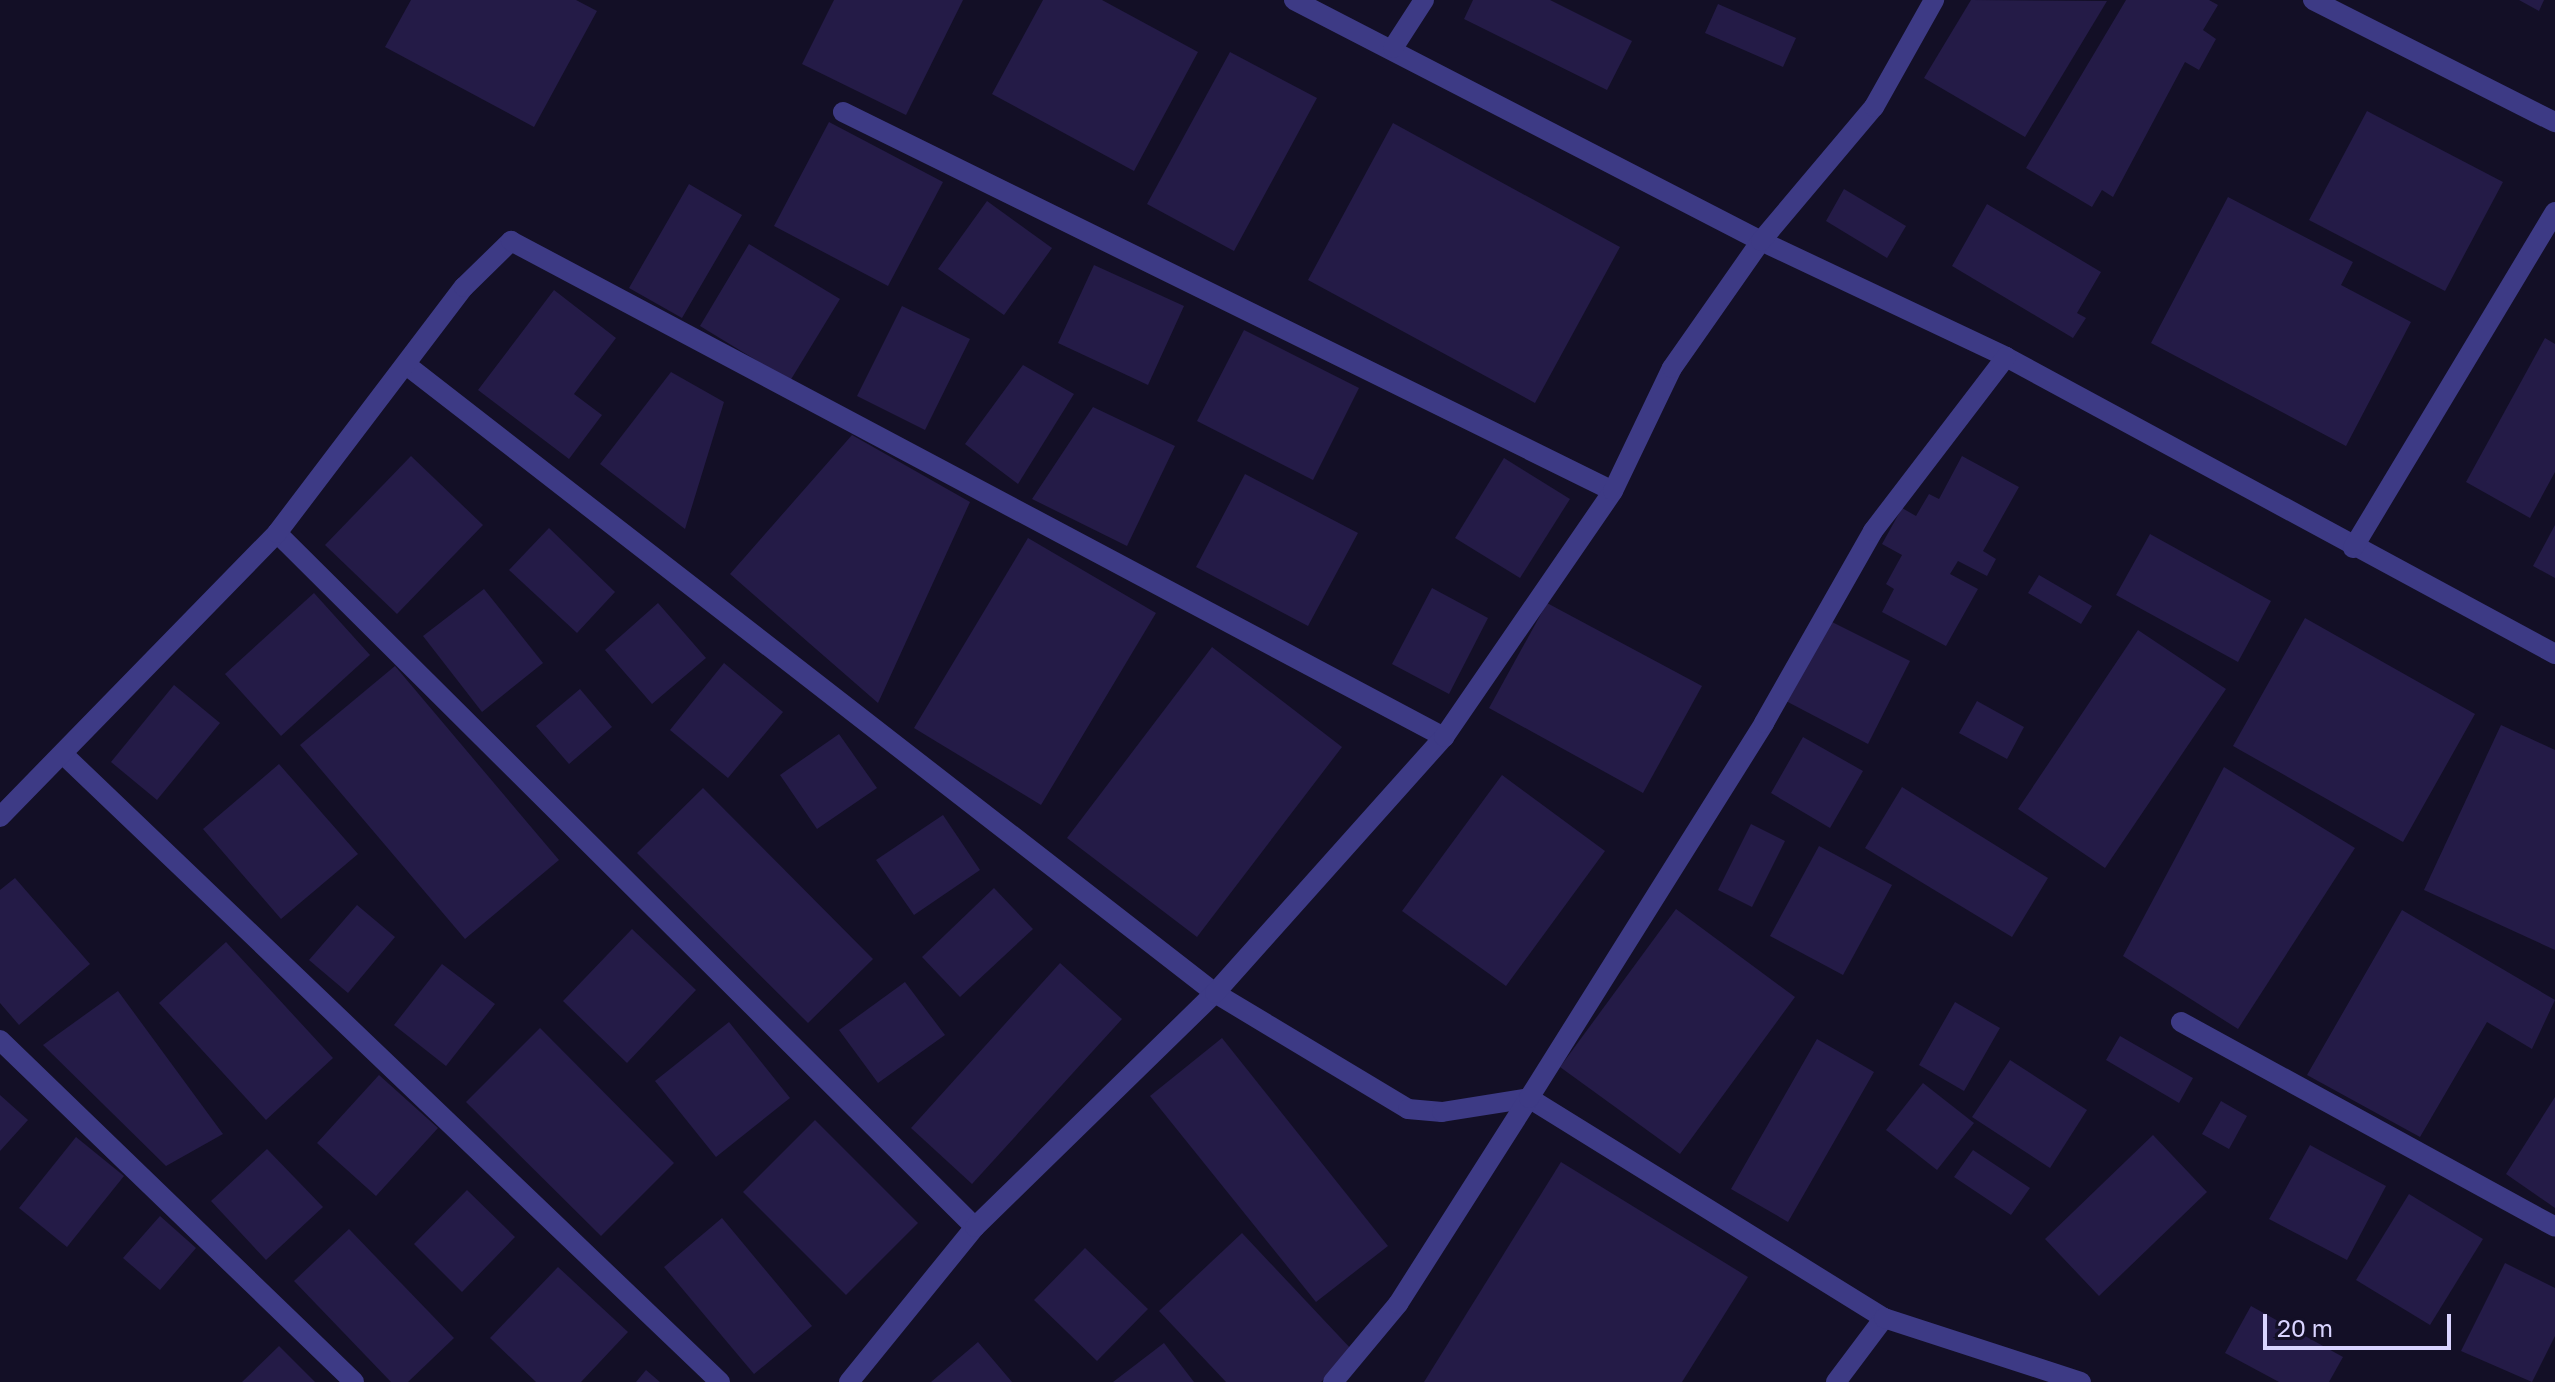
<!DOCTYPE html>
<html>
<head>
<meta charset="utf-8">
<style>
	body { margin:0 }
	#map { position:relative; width:2555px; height:1382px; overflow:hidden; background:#130f26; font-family:"Golos Text",sans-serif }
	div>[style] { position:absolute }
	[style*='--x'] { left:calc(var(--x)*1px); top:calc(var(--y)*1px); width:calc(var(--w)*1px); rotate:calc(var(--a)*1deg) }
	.building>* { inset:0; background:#241b47 }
	.minor>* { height:20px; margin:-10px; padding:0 10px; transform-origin:10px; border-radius:10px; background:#3d3a85 }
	span { translate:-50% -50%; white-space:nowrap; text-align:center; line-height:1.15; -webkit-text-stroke:8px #130f26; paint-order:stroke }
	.scale { position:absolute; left:2263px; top:1314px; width:188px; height:36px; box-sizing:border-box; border:4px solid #d9d4ff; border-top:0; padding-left:10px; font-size:24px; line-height:28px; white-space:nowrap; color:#d9d4ff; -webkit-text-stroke:6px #130f26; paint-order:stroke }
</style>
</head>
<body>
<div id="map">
	<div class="building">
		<i style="clip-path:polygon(411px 0,576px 0,597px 11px,534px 127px,385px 47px)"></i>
		<i style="clip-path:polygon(834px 0,963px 0,906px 115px,802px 64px)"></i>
		<i style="clip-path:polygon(1043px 0,1102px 0,1198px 52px,1134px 171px,992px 94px)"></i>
		<i style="clip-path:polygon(1473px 0,1550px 0,1632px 41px,1607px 90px,1464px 19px)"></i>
		<i style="clip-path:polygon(1971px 0,2107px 1px,2025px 137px,1924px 78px)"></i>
		<i style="clip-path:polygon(2126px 0,2209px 0,2218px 5px,2203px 30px,2216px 39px,2199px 70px,2185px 62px,2113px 197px,2102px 190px,2092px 207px,2026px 168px)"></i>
		<i style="clip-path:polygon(2519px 0,2544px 0,2539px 11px)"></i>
		<i style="clip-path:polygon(1718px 4px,1796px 38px,1783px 67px,1705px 33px)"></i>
		<i style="clip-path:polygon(1230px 52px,1317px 98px,1234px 251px,1147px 204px)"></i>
		<i style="clip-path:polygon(2367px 111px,2503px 182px,2445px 291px,2309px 220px)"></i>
		<i style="clip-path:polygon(829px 122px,943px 182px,888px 286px,774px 226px)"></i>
		<i style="clip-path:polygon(1393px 123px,1620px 247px,1535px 403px,1308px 280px)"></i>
		<i style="clip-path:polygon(689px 184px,742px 215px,682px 318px,629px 288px)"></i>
		<i style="clip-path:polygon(1844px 189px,1906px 226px,1887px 258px,1826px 221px)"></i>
		<i style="clip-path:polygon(2228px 197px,2353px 262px,2341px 285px,2411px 322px,2346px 446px,2151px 343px)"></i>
		<i style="clip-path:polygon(987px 201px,1052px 248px,1004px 315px,938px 269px)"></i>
		<i style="clip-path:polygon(1987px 204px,2101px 272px,2077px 313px,2086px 318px,2073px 338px,1952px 266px)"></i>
		<i style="clip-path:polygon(749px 244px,840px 299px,790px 381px,700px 326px)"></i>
		<i style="clip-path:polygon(1094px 265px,1184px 306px,1148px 385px,1058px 343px)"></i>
		<i style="clip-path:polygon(554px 290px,616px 338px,574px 394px,602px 415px,569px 459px,478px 390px)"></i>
		<i style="clip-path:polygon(902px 306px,970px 339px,925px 430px,857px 396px)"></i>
		<i style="clip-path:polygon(1244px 330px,1359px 388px,1313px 480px,1197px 421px)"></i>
		<i style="clip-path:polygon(2545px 338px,2555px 344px,2555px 472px,2530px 518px,2466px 482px)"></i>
		<i style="clip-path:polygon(1023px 365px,1074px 394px,1018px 484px,965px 444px)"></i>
		<i style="clip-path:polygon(671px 372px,724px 402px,685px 529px,600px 464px)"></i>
		<i style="clip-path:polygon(1093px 407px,1175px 446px,1127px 546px,1032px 499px)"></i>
		<i style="clip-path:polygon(852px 435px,970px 502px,878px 703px,730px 574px)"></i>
		<i style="clip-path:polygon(411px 456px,483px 525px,397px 614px,325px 545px)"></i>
		<i style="clip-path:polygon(1962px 456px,2019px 487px,1983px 551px,1996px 559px,1987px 576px,1958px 561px,1950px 574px,1978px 589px,1946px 646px,1882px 612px,1894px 589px,1886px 584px,1902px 555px,1882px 544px,1902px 508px,1916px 516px,1929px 494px,1939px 499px)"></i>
		<i style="clip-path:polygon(1504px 458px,1570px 499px,1520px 578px,1455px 538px)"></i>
		<i style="clip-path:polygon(1245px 474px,1358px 533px,1308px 626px,1196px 567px)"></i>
		<i style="clip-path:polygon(2555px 525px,2555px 578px,2533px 566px)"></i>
		<i style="clip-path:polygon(549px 528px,615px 592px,577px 633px,509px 570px)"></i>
		<i style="clip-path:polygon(2150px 534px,2271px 601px,2238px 662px,2116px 595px)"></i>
		<i style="clip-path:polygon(1028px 538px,1156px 613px,1041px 805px,914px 728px)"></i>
		<i style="clip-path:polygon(2039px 575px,2092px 606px,2081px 624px,2028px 593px)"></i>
		<i style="clip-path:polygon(1432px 588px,1488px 618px,1449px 694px,1392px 664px)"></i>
		<i style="clip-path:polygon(484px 589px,543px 663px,482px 712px,423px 636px)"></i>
		<i style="clip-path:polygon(314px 593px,370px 655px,281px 736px,225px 674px)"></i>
		<i style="clip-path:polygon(658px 603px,706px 658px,652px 704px,605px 650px)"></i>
		<i style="clip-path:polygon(1547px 603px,1702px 686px,1643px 793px,1489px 708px)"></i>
		<i style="clip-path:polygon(2305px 618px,2475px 714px,2403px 842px,2233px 746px)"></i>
		<i style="clip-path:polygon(1826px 619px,1910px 661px,1868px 744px,1784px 700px)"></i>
		<i style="clip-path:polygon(2138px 630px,2226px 689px,2105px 868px,2018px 809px)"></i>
		<i style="clip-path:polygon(1212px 647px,1342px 747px,1197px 937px,1067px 838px)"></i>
		<i style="clip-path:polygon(724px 663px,783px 712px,728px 778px,670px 730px)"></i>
		<i style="clip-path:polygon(395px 666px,559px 860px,465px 939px,300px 745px)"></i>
		<i style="clip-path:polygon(174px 685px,220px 723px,157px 800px,111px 762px)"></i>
		<i style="clip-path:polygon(580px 689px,612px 727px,569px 764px,536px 726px)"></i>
		<i style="clip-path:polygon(1977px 701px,2024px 727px,2007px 759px,1959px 733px)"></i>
		<i style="clip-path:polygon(2501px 725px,2555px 750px,2555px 950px,2424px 890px)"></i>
		<i style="clip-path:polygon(839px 734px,877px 788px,817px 829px,780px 775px)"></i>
		<i style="clip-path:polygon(1803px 737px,1863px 771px,1830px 828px,1771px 793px)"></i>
		<i style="clip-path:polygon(279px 764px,358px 854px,281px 919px,203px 829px)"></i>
		<i style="clip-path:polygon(2224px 767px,2355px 848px,2238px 1029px,2123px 956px)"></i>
		<i style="clip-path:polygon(1502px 775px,1605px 851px,1506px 986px,1402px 911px)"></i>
		<i style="clip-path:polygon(1902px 787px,2048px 878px,2012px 937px,1865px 848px)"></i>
		<i style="clip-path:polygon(703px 788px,873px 959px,808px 1023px,637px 853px)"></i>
		<i style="clip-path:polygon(943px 815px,980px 870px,914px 915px,876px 860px)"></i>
		<i style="clip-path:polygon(1751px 824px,1785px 841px,1752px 907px,1718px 890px)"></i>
		<i style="clip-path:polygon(1819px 846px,1892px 885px,1843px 975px,1770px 936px)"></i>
		<i style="clip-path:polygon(15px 878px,90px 964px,19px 1025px,0 1003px,0 890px)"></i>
		<i style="clip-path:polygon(994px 888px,1033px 929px,960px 997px,922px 957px)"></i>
		<i style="clip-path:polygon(357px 905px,395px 937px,348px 993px,309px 960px)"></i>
		<i style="clip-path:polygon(1676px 909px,1795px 997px,1680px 1154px,1560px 1067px)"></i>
		<i style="clip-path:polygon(2402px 910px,2555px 1000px,2532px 1049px,2487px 1022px,2420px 1137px,2307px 1075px)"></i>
		<i style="clip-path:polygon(632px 929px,696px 990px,627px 1063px,563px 1001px)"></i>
		<i style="clip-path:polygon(226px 942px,333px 1058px,266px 1120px,159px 1003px)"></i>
		<i style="clip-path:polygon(1060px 963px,1122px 1019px,972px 1184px,911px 1128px)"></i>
		<i style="clip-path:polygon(442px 964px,495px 1004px,446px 1066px,394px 1025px)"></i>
		<i style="clip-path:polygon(905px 982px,945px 1035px,878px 1083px,839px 1030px)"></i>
		<i style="clip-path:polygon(118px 991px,223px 1134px,166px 1166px,43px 1045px)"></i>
		<i style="clip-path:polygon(1955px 1002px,2000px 1028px,1964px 1091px,1919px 1065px)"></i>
		<i style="clip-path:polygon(729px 1022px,790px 1098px,716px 1157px,655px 1081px)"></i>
		<i style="clip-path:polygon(540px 1028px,674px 1163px,601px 1236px,466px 1102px)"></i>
		<i style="clip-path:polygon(2120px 1036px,2193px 1078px,2179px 1103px,2106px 1060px)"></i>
		<i style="clip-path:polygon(1222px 1038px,1388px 1246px,1316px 1302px,1150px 1096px)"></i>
		<i style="clip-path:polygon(1817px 1039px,1874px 1072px,1788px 1222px,1731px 1189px)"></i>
		<i style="clip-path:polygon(2010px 1060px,2087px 1110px,2050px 1168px,1972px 1117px)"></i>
		<i style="clip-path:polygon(379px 1075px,438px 1128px,376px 1196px,317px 1143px)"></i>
		<i style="clip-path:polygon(1923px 1083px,1974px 1123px,1937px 1170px,1886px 1130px)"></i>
		<i style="clip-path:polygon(0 1095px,28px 1120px,0 1151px)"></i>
		<i style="clip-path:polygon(2555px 1097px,2555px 1208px,2506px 1174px)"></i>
		<i style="clip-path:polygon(2221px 1101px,2247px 1116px,2229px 1149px,2202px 1134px)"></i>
		<i style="clip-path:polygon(815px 1120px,918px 1223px,846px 1295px,743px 1192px)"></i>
		<i style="clip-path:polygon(2153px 1135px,2207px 1192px,2099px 1296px,2045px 1239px)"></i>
		<i style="clip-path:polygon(76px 1137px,124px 1176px,67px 1247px,19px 1208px)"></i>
		<i style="clip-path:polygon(2310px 1145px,2386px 1186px,2347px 1260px,2269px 1219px)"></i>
		<i style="clip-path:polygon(267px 1149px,323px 1207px,266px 1260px,211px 1201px)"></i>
		<i style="clip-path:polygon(1973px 1150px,2030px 1188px,2011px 1215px,1954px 1177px)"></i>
		<i style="clip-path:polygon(1561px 1162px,1748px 1277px,1682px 1382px,1424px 1382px)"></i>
		<i style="clip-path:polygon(467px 1190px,515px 1237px,462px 1292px,414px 1244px)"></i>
		<i style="clip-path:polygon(2409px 1194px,2483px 1239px,2430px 1325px,2356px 1280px)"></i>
		<i style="clip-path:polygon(160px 1216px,196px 1248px,160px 1290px,123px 1258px)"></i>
		<i style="clip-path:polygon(722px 1218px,812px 1326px,754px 1374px,664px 1267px)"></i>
		<i style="clip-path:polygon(349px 1229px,454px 1338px,408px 1382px,391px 1382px,294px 1281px)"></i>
		<i style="clip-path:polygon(1242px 1233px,1353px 1351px,1321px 1382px,1226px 1382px,1159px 1311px)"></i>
		<i style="clip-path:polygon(1085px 1248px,1148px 1309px,1097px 1361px,1034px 1300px)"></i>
		<i style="clip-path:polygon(2505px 1263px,2555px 1288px,2555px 1336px,2532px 1382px,2461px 1351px)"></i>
		<i style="clip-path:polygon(558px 1267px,628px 1332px,581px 1382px,536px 1382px,490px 1338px)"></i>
		<i style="clip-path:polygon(2251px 1306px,2343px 1357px,2329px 1382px,2279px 1382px,2225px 1353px)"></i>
		<i style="clip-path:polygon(978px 1342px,1012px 1382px,931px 1382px)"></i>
		<i style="clip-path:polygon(1164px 1343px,1194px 1382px,1113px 1382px)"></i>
		<i style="clip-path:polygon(279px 1346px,315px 1382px,242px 1382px)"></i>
		<i style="clip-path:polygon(646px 1370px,660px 1382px,636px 1382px)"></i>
	</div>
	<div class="minor">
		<i style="--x:1294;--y:0;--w:526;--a:27.3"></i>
		<i style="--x:1761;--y:241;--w:271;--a:25.3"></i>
		<i style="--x:2006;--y:357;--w:624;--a:28.41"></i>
		<i style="--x:2313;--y:0;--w:271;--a:26.8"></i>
		<i style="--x:1393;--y:48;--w:57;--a:-57.1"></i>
		<i style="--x:843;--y:112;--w:858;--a:26.21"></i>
		<i style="--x:409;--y:367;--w:1021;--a:37.84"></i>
		<i style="--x:1215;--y:993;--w:225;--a:31"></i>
		<i style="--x:1408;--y:1109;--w:34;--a:5"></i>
		<i style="--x:1442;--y:1112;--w:88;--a:-9.1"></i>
		<i style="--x:1529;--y:1098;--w:418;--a:31.8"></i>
		<i style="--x:277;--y:533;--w:984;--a:44.84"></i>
		<i style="--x:2353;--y:548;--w:392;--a:-59"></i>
		<i style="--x:65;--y:756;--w:906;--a:43.7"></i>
		<i style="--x:0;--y:817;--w:397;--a:-45.7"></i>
		<i style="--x:277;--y:533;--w:309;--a:-52.8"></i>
		<i style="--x:464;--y:287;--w:66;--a:-44.4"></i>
		<i style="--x:511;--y:241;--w:1057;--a:28"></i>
		<i style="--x:2181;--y:1022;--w:426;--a:28.7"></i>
		<i style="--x:0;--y:1040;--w:492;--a:44"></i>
		<i style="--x:849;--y:1382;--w:200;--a:-50.9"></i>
		<i style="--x:975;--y:1227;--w:335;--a:-44.3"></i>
		<i style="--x:1215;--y:993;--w:343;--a:-48.2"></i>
		<i style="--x:1444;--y:737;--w:298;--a:-55.5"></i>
		<i style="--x:1613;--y:491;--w:136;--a:-64.4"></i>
		<i style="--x:1672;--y:368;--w:155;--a:-55"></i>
		<i style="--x:1761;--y:241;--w:175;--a:-49.9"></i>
		<i style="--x:1874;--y:107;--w:123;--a:-60.7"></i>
		<i style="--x:1333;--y:1382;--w:102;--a:-50.2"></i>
		<i style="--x:1398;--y:1304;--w:244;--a:-57.5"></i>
		<i style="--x:1529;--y:1098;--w:443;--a:-57.9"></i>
		<i style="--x:1764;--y:723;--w:221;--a:-60.4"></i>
		<i style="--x:1873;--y:531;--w:219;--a:-52.6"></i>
		<i style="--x:1836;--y:1382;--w:80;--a:-53.1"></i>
		<i style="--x:1884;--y:1318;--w:207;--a:18"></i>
	</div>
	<div class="scale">20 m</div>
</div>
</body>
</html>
